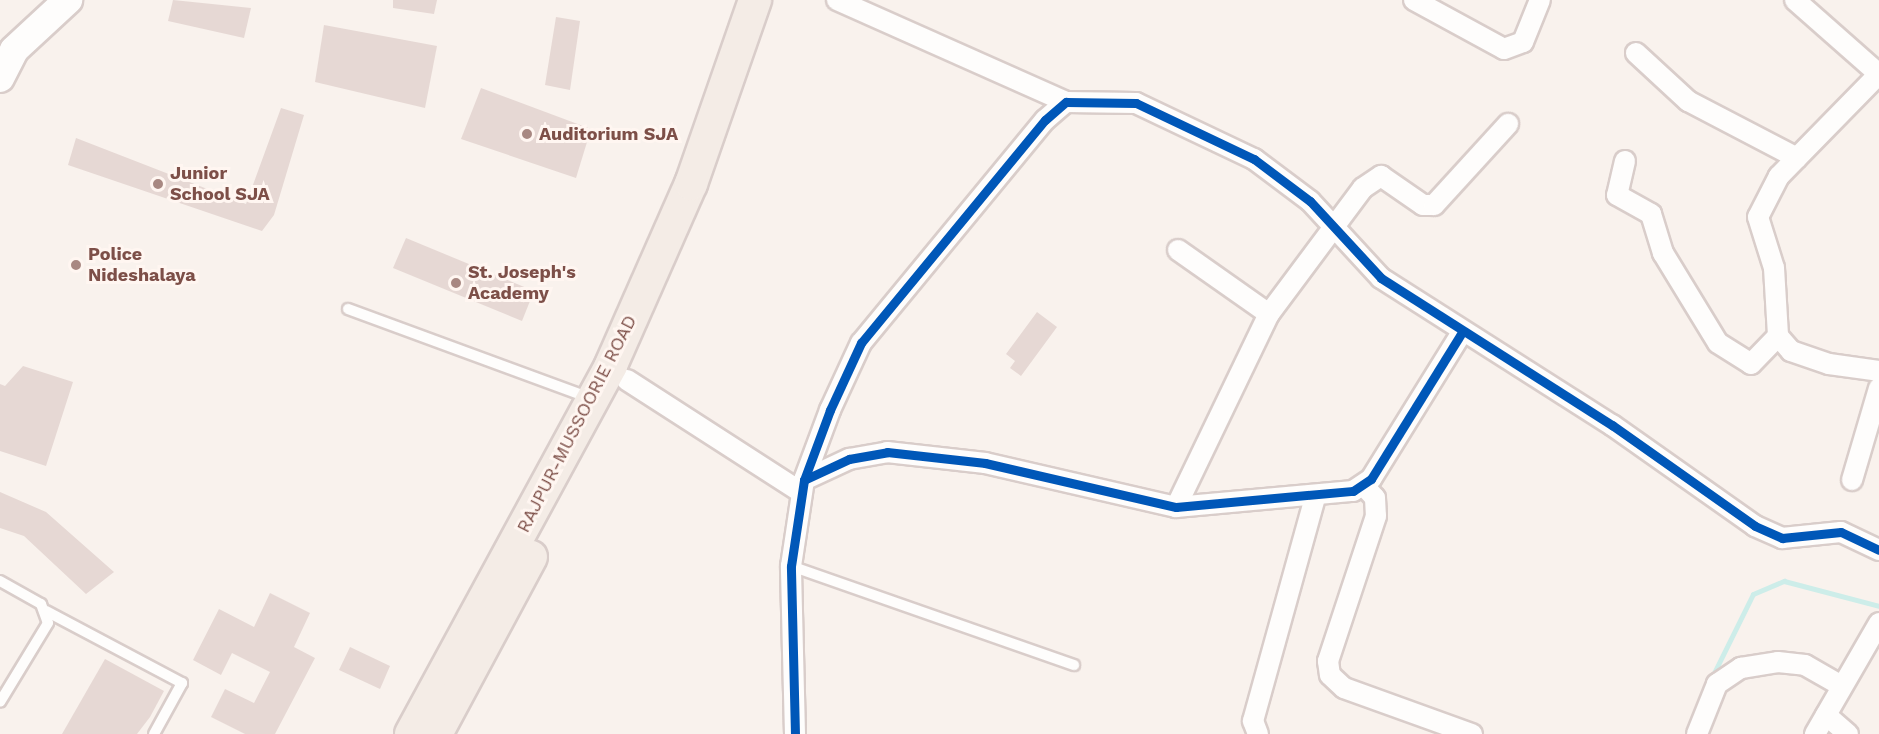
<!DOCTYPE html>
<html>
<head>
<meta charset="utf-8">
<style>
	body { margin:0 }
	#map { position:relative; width:1879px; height:734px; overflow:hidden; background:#f9f2ed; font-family:"Work Sans",sans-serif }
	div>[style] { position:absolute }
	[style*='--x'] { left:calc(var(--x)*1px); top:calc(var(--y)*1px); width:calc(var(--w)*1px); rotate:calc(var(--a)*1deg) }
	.stream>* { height:5px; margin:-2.5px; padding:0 2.5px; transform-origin:2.5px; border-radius:2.5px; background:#cdede9 }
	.building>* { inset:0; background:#e6d8d4 }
	.roads { filter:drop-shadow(2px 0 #d9cdca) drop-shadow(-2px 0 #d9cdca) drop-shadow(0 2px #d9cdca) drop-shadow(0 -2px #d9cdca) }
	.lane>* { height:10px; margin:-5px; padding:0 5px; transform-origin:5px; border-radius:5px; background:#fefdfc }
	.street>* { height:20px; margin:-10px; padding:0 10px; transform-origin:10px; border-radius:10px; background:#fefdfc }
	.secondary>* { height:28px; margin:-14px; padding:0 14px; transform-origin:14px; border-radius:14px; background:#fefdfc }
	.primary>* { height:32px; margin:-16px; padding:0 16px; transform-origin:16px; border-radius:16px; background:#f4ece6 }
	.cycleway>* { height:9px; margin:-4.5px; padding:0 4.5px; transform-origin:4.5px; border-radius:4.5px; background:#0057b8 }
	.dots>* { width:16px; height:16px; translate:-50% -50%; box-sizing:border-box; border:3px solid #fff6f1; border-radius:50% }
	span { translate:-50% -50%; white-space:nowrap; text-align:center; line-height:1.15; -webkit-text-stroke:6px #fff6f1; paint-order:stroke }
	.poi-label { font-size:18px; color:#7d4f48; font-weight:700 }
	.left { translate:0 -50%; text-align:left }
	.street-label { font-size:18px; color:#7d4f48 }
</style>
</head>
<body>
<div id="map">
	<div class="stream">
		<i style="--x:1709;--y:683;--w:99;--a:-63.7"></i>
		<i style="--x:1753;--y:594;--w:34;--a:-23"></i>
		<i style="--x:1784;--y:581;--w:98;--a:14.7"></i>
	</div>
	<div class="building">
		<i style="clip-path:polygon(173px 0,251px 8px,244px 38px,168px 21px)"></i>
		<i style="clip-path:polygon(393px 0,437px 0,434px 14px,393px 8px)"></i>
		<i style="clip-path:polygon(556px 17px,580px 21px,570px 90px,545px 85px)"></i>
		<i style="clip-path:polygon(324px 25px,437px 46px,425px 108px,315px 82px)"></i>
		<i style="clip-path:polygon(481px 88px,591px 129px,576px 178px,461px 139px)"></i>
		<i style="clip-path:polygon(281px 108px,304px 115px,274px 215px,262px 231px,68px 165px,76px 138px,246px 204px)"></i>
		<i style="clip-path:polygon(406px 238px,534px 291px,522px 321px,393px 268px)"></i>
		<i style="clip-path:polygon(1037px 312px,1057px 327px,1021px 376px,1010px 368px,1015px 361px,1006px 354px)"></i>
		<i style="clip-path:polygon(23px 366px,73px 382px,46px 466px,0 451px,0 384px,5px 386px)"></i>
		<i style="clip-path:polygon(0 492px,46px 512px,114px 572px,86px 594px,24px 536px,0 528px)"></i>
		<i style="clip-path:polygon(270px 593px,310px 613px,294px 647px,315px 658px,275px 734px,245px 734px,211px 717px,225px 689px,254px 703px,270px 672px,232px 653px,221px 675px,193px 660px,219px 609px,254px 627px)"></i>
		<i style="clip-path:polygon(350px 647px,390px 666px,380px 689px,339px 670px)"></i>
		<i style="clip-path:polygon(105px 659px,164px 691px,150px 717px,137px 734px,62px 734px)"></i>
	</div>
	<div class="roads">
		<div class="lane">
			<i style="--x:348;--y:309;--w:258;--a:20.2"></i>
			<i style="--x:791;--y:566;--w:300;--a:19.3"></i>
			<i style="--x:0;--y:581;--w:47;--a:29.3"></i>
			<i style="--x:41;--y:604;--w:20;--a:70"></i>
			<i style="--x:48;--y:623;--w:92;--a:121.3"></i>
			<i style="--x:46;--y:611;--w:154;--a:27.9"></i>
			<i style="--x:182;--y:683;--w:58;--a:118.8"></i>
		</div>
		<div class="street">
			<i style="--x:837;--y:0;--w:251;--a:24"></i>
			<i style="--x:1414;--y:0;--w:102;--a:28.6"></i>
			<i style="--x:1504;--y:49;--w:20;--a:-20"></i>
			<i style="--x:1523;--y:42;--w:45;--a:-68"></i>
			<i style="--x:1795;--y:0;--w:112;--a:41.4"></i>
			<i style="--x:1636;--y:53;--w:71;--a:42.7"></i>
			<i style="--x:1688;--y:101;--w:123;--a:27.6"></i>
			<i style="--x:1879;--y:74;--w:143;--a:134.4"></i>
			<i style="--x:1779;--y:176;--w:46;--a:117.1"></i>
			<i style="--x:1758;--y:217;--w:53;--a:72.6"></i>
			<i style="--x:1774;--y:268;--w:68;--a:86.6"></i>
			<i style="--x:1778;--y:336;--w:20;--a:49"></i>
			<i style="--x:1791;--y:351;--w:40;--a:18.9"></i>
			<i style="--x:1829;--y:364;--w:50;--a:8"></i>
			<i style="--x:1625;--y:161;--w:35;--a:103"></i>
			<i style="--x:1617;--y:195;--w:39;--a:29"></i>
			<i style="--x:1651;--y:214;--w:41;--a:72.9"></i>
			<i style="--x:1663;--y:253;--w:105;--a:58.6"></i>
			<i style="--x:1718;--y:343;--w:39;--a:32"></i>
			<i style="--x:1751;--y:364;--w:39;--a:-46"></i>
			<i style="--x:1178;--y:250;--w:111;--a:35.1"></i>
			<i style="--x:627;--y:380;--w:207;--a:32.8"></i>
			<i style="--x:804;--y:480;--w:50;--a:-25"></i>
			<i style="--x:849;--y:459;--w:39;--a:-10"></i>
			<i style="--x:887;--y:452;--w:99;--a:6.4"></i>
			<i style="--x:985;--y:463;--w:196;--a:13"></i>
			<i style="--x:1176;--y:507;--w:178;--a:-5.2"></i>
			<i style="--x:1353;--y:491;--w:22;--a:-34"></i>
			<i style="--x:1371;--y:479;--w:173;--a:-58.2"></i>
			<i style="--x:1852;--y:480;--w:96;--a:-73.6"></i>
			<i style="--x:1364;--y:486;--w:16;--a:47"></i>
			<i style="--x:1375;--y:498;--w:18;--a:87"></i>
			<i style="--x:1376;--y:516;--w:153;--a:108.3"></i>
			<i style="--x:1328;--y:661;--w:14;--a:82"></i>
			<i style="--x:1330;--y:675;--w:19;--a:43"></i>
			<i style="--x:1344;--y:688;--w:136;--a:19.8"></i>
			<i style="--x:1176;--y:507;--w:214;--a:-64.3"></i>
			<i style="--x:1269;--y:314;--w:157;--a:-53.3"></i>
			<i style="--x:1363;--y:188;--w:22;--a:-34"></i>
			<i style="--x:1381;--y:176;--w:51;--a:34.6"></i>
			<i style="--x:1423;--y:205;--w:11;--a:0"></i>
			<i style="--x:1434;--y:205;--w:110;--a:-47.6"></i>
			<i style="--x:1826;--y:715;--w:29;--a:41"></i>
			<i style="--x:795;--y:734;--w:168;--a:-91.4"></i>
			<i style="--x:791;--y:566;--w:87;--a:-81.4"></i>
			<i style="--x:804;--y:480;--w:75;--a:-69.6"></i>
			<i style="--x:830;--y:410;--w:74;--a:-65.2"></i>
			<i style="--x:861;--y:343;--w:289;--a:-50.5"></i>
			<i style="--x:1045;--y:120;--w:28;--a:-41"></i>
			<i style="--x:1066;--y:102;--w:70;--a:0.8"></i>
			<i style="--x:1136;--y:103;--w:131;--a:25.4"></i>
			<i style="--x:1254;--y:159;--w:70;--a:36.9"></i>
			<i style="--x:1310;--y:201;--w:105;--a:47.3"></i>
			<i style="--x:1381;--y:278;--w:274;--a:32.5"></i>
			<i style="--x:1612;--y:425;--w:175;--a:35.2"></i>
			<i style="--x:1755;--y:526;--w:30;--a:24"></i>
			<i style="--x:1782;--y:538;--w:59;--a:-5.8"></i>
			<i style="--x:1841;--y:532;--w:42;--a:25.3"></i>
			<i style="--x:1258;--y:734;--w:14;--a:-111"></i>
			<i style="--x:1253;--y:721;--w:232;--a:-74.5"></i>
			<i style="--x:1697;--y:734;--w:54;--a:-68.2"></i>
			<i style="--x:1717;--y:684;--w:29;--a:-34"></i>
			<i style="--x:1741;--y:668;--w:37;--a:-9"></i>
			<i style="--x:1778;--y:662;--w:27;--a:6"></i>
			<i style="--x:1805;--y:665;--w:40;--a:29.7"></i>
			<i style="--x:1815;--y:734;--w:128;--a:-60"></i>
		</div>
		<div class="secondary">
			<i style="--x:0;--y:78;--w:31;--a:-63"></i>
			<i style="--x:14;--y:50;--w:74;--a:-42.8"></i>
		</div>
		<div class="primary">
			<i style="--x:411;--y:734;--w:420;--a:-61.5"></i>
			<i style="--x:611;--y:365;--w:198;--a:-66.2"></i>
			<i style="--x:691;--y:184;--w:195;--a:-70.8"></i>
			<i style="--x:436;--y:734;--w:201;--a:-61.8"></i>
		</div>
	</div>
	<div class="cycleway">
		<i style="--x:804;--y:480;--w:50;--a:-25"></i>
		<i style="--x:849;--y:459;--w:39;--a:-10"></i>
		<i style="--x:887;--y:452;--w:99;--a:6.4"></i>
		<i style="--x:985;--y:463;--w:196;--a:13"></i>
		<i style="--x:1176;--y:507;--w:178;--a:-5.2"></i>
		<i style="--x:1353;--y:491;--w:22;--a:-34"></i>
		<i style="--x:1371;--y:479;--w:173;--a:-58.2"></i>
		<i style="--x:795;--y:734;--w:168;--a:-91.4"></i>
		<i style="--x:791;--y:566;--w:87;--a:-81.4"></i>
		<i style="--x:804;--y:480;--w:75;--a:-69.6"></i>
		<i style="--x:830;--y:410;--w:74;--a:-65.2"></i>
		<i style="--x:861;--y:343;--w:289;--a:-50.5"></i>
		<i style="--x:1045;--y:120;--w:28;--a:-41"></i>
		<i style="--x:1066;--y:102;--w:70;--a:0.8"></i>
		<i style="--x:1136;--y:103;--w:131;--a:25.4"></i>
		<i style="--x:1254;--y:159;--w:70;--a:36.9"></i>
		<i style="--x:1310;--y:201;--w:105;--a:47.3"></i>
		<i style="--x:1381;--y:278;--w:274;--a:32.5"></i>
		<i style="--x:1612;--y:425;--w:175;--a:35.2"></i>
		<i style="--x:1755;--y:526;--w:30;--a:24"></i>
		<i style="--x:1782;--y:538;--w:59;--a:-5.8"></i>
		<i style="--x:1841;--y:532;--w:42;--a:25.3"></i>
	</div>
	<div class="dots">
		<i style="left:527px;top:134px;background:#a88882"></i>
		<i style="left:158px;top:184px;background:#a88882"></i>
		<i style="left:76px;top:265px;background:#a88882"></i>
		<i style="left:456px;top:283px;background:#a88882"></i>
	</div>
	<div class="poi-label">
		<span class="left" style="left:539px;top:134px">Auditorium SJA</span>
		<span class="left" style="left:170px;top:184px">Junior<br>School SJA</span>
		<span class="left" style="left:88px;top:265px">Police<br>Nideshalaya</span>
		<span class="left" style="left:468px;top:283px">St. Joseph's<br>Academy</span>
	</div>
	<div class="street-label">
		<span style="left:577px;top:424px;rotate:-63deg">RAJPUR-MUSSOORIE ROAD</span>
	</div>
</div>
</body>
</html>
